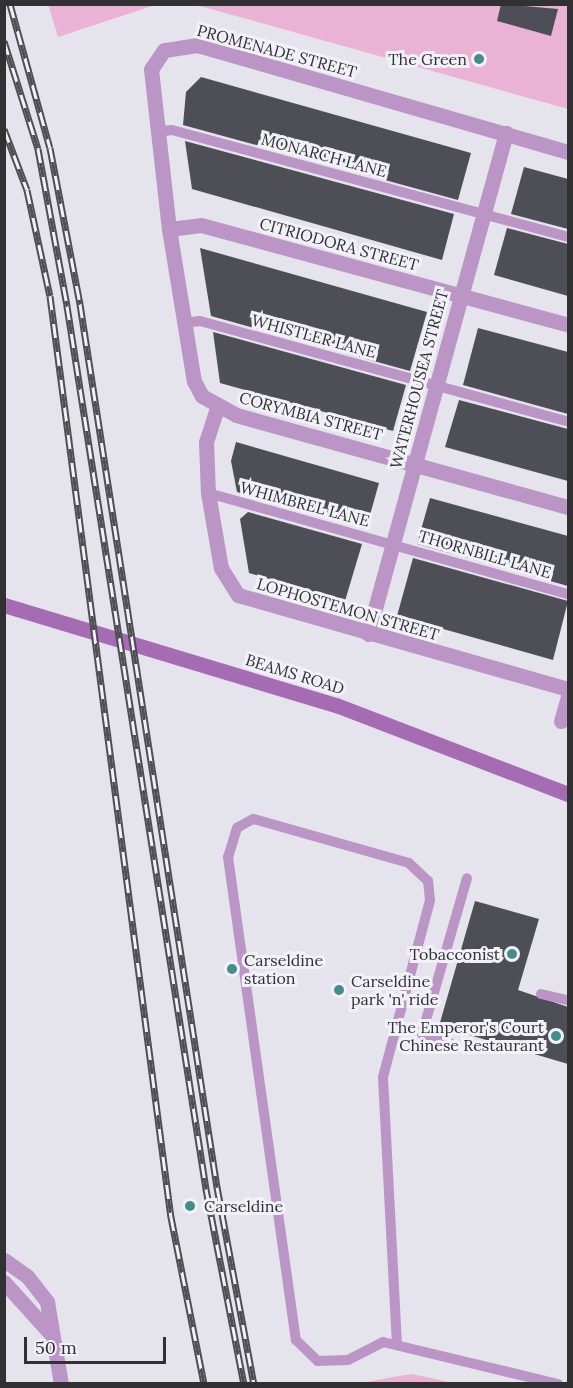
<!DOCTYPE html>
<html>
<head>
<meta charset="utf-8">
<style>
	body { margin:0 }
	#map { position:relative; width:573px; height:1388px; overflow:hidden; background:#e5e3eb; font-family:Lora,serif }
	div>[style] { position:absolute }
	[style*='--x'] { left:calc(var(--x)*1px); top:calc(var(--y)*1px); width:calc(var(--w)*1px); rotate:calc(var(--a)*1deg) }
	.green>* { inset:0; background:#eab3d6 }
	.building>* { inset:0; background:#4e4f56 }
	.service>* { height:10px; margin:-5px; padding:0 5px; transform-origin:5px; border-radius:5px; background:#bb95c5 }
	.minor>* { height:15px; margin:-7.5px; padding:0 7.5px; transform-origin:7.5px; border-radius:7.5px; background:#bb95c5 }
	.secondary>* { height:15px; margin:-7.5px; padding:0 7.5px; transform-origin:7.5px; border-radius:7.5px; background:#a56cb4 }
	.rail>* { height:7px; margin-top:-3.5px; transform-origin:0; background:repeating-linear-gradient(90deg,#f3f1f8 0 14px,#4f4f53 0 28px); box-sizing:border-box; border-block:2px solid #4f4f53 }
	.dots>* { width:16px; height:16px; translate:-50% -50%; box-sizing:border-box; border:3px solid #f3f1f8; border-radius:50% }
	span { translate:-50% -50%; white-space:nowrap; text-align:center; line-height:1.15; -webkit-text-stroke:6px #f3f1f8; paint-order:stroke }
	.street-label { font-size:16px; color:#313134 }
	.poi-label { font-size:16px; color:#313134 }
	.right { translate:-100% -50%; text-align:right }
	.left { translate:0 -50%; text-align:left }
	.frame { position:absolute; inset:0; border:6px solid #313134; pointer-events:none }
	.scale { position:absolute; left:24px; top:1337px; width:142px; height:27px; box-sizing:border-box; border:3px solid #313134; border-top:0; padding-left:8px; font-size:18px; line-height:21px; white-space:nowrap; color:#313134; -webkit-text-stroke:4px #f3f1f8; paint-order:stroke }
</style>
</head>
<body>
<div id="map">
	<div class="green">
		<i style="clip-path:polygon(48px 4px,155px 4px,155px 5px,58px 37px)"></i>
		<i style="clip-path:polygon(195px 5px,568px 5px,568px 109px,211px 9px)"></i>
		<i style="clip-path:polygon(412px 1374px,453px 1383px,362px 1383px,393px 1377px)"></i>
	</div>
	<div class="building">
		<i style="clip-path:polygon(501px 4px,558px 9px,551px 36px,497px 21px)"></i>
		<i style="clip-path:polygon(201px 77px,471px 153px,458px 200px,183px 125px,186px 92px)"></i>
		<i style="clip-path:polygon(185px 141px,454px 214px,442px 260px,192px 189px)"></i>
		<i style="clip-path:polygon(524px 167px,568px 179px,568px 229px,511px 214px)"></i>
		<i style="clip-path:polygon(507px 228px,568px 244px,568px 296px,494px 275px)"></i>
		<i style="clip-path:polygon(200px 248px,427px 312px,410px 371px,211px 316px)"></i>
		<i style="clip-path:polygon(478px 328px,568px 352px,568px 414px,463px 385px)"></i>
		<i style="clip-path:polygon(213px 332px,406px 385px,393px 431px,220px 383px)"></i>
		<i style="clip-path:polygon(459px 400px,568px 429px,568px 481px,445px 447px)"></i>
		<i style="clip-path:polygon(236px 442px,379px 483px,366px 529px,237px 492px,231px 461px)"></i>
		<i style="clip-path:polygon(430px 498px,568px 536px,568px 586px,417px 544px)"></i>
		<i style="clip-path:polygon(248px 512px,362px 544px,345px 601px,249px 573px,240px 519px)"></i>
		<i style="clip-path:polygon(413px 558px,568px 601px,553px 660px,397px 616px)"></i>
		<i style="clip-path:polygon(475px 901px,539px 919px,518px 990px,568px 1007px,568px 1064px,439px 1026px)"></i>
	</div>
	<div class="service">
		<i style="--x:156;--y:132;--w:16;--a:-7"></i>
		<i style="--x:172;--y:130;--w:410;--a:15.1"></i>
		<i style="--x:184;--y:323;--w:16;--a:-7"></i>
		<i style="--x:200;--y:321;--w:382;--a:15.3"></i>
		<i style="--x:208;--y:493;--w:374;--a:15.7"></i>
		<i style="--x:541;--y:994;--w:28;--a:13"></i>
		<i style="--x:450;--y:1043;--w:29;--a:-162"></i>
		<i style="--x:422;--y:1034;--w:162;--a:-73.9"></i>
		<i style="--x:397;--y:1345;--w:268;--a:-93"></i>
		<i style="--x:383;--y:1077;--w:183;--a:-75.1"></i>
		<i style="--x:430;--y:900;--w:19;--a:-96"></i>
		<i style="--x:428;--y:881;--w:26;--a:-137"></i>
		<i style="--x:409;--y:863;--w:162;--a:-164.2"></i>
		<i style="--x:253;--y:819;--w:18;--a:151"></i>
		<i style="--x:237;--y:828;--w:30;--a:107"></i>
		<i style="--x:228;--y:857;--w:488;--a:82"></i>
		<i style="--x:296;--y:1340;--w:30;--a:44"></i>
		<i style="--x:318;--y:1361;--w:30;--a:-2"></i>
		<i style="--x:348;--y:1360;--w:39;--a:-27"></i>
		<i style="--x:383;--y:1342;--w:180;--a:13.5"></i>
	</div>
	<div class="minor">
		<i style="--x:568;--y:152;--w:386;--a:-163.9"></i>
		<i style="--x:197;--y:45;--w:33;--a:171"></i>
		<i style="--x:164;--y:50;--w:23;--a:124"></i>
		<i style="--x:151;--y:69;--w:161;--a:83.6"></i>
		<i style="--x:169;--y:229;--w:154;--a:80.7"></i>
		<i style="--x:194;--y:381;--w:17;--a:62"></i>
		<i style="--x:202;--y:396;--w:39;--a:29"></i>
		<i style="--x:236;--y:415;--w:345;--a:15.5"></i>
		<i style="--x:169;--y:229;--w:32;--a:-7"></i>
		<i style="--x:201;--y:225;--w:380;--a:15.2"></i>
		<i style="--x:217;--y:408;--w:36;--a:108"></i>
		<i style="--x:206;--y:442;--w:51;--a:87.8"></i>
		<i style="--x:208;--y:493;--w:76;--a:80.2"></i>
		<i style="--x:221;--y:568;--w:32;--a:58"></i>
		<i style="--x:238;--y:595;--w:343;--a:15.9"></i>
		<i style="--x:368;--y:634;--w:520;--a:-74.6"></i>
		<i style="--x:561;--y:721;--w:26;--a:-74"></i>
		<i style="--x:4;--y:1260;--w:28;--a:35"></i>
		<i style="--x:27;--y:1276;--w:33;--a:52"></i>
		<i style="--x:47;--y:1302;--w:83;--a:80.3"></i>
		<i style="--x:4;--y:1282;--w:69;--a:48"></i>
	</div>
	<div class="secondary">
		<i style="--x:4;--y:605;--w:347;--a:16.8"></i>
		<i style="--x:336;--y:705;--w:248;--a:21"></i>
	</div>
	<div class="rail">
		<i style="--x:10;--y:4;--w:149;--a:74.5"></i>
		<i style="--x:50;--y:148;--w:159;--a:79.1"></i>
		<i style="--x:80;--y:304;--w:894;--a:81.18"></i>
		<i style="--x:217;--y:1187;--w:200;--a:79.4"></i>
		<i style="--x:4;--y:41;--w:113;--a:72.5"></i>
		<i style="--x:38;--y:149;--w:160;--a:79.5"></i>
		<i style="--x:67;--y:306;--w:894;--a:81.05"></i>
		<i style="--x:206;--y:1189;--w:199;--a:79"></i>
		<i style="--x:4;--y:129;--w:65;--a:69.3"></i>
		<i style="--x:27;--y:190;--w:108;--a:77.8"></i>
		<i style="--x:50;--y:296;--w:929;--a:82.52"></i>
		<i style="--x:171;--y:1217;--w:170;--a:78.8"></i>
	</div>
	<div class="dots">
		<i style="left:479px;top:59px;background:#458d8b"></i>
		<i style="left:512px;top:954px;background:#458d8b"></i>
		<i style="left:232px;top:969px;background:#458d8b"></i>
		<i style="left:339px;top:990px;background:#458d8b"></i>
		<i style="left:556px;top:1036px;background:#458d8b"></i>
		<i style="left:190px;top:1206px;background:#458d8b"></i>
	</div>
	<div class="street-label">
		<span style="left:277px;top:51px;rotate:15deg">PROMENADE STREET</span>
		<span style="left:324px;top:155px;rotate:15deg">MONARCH LANE</span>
		<span style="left:339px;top:244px;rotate:15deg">CITRIODORA STREET</span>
		<span style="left:314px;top:336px;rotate:15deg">WHISTLER LANE</span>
		<span style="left:419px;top:379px;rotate:-75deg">WATERHOUSEA STREET</span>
		<span style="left:311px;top:416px;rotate:15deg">CORYMBIA STREET</span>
		<span style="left:305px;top:504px;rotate:15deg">WHIMBREL LANE</span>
		<span style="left:485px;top:554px;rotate:16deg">THORNBILL LANE</span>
		<span style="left:348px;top:609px;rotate:16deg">LOPHOSTEMON STREET</span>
		<span style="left:295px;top:674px;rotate:17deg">BEAMS ROAD</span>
	</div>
	<div class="poi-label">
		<span class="right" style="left:467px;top:59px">The Green</span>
		<span class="right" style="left:500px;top:954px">Tobacconist</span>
		<span class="left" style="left:244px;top:969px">Carseldine<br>station</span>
		<span class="left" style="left:351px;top:990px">Carseldine<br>park 'n' ride</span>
		<span class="right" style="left:544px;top:1036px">The Emperor's Court<br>Chinese Restaurant</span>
		<span class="left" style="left:204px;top:1206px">Carseldine</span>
	</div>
	<div class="frame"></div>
	<div class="scale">50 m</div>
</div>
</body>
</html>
